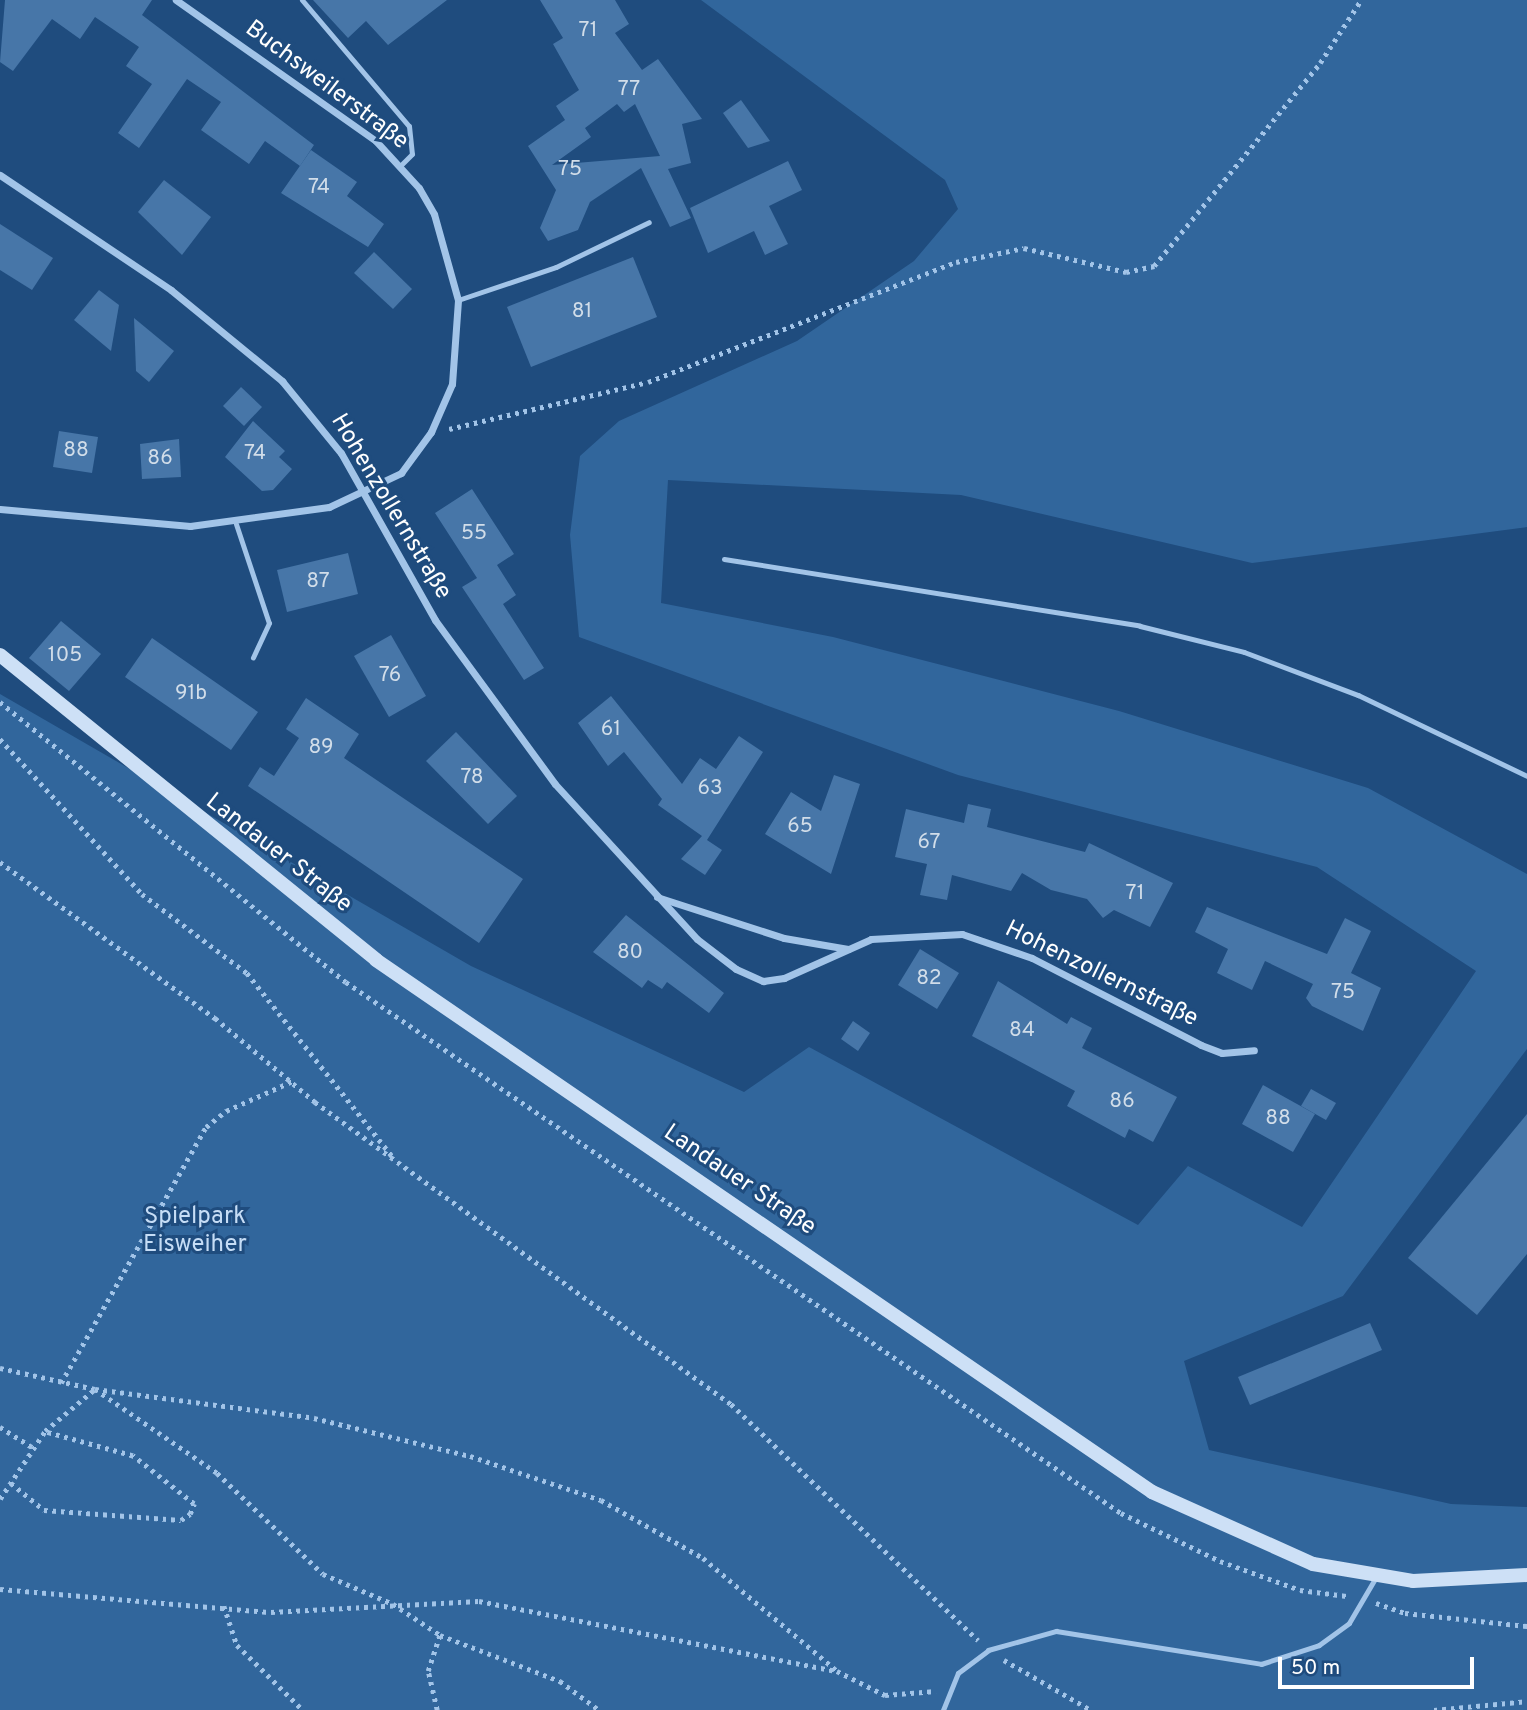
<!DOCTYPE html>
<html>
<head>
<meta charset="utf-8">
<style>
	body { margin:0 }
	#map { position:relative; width:1527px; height:1710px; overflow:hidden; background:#1f4c7e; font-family:Overpass,sans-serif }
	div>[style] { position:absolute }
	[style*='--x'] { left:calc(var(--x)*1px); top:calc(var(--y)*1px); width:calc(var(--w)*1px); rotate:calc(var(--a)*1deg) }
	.green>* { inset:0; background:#31669c }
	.building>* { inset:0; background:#4776a8 }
	.path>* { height:4.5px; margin-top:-2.25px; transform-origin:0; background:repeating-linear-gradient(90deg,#a2c4e8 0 3.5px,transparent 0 8.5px) }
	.service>* { height:5px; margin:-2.5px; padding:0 2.5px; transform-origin:2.5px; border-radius:2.5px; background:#a2c4e8 }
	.minor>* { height:7px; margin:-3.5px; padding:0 3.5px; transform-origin:3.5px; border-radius:3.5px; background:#a2c4e8 }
	.secondary>* { height:14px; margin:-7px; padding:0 7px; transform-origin:7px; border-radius:7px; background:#cde0f6 }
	span { translate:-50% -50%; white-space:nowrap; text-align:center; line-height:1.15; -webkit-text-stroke:6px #1f4c7e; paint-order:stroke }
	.number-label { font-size:21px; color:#d1dde9 }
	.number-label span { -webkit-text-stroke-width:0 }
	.street-label { font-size:24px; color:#fff }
	.park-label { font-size:24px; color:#c6ddf6 }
	.scale { position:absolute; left:1278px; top:1657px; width:196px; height:32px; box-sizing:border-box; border:4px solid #fff; border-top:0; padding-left:9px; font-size:21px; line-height:24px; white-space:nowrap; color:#fff; -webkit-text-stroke:5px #1f4c7e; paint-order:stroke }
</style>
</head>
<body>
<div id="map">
	<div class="green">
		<i style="clip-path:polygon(701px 0,1527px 0,1527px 527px,1252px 563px,961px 495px,668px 480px,661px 603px,833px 637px,1119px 711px,1368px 788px,1527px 874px,1527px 1049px,1343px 1296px,1184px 1361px,1209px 1450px,1451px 1504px,1527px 1507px,1527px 1710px,0 1710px,0 694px,471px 966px,744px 1092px,809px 1047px,1138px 1225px,1188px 1166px,1302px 1227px,1476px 971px,1317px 867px,958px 775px,579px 637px,570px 535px,580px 456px,619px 421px,797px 341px,914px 261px,958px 209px,945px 180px)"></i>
	</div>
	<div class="building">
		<i style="clip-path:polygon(5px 0,152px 0,142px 15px,314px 145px,300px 166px,265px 141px,249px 164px,201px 130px,221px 102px,187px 79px,139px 148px,118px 133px,152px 84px,126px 66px,139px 47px,95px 17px,80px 39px,52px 19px,13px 71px,0 62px)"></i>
		<i style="clip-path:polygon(313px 0,447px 0,388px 45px,366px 21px,348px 38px)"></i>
		<i style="clip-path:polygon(evenodd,540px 0,615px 0,629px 24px,615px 33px,642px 70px,658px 59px,702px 119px,682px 124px,691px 163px,668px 169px,691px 218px,670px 227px,641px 168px,590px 202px,578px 230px,548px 241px,540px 228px,556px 190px,528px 146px,565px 120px,556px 106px,579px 90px,553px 44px,563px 38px,540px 0,617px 104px,624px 112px,635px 104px,660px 156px,552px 165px,591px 137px,585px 128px,617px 104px)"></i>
		<i style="clip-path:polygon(741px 100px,770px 141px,748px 148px,723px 113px)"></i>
		<i style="clip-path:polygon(311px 150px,357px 182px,347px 196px,384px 224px,368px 247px,281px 193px)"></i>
		<i style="clip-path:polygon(788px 161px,802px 190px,769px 206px,788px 244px,765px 255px,754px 231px,708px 253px,690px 208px)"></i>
		<i style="clip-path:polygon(164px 180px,211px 217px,182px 255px,138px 212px)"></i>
		<i style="clip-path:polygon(0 224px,53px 258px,32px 290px,0 270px)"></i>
		<i style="clip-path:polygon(374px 252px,412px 289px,393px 309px,354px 273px)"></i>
		<i style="clip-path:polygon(633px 257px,657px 317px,531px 367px,507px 307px)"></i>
		<i style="clip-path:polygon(99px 290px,119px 305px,111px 351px,74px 320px)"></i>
		<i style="clip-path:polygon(134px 318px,174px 351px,149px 382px,136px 371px)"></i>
		<i style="clip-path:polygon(241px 387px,262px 407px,244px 426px,223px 406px)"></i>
		<i style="clip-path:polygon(253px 421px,285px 451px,279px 457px,292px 469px,273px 490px,262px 491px,225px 457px)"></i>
		<i style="clip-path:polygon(59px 431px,98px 437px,92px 473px,53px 467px)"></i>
		<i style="clip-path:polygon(179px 439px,181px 477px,142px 479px,140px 444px)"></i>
		<i style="clip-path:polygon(472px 489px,514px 554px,497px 565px,516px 595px,503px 604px,544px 668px,524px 680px,462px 587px,477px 578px,435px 513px)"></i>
		<i style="clip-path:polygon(348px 553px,358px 594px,287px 612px,277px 570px)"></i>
		<i style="clip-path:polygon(61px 621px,101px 654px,69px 691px,29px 658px)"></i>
		<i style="clip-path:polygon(391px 635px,426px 696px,389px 717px,354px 656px)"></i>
		<i style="clip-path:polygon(152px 638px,258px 712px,231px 750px,125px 677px)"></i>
		<i style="clip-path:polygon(611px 696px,682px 784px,700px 758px,716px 769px,739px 736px,763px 752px,707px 840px,722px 850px,705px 875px,681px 859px,702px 836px,658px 805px,662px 799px,624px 752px,608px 766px,578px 723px)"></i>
		<i style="clip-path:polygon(306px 698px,359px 734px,344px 758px,523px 879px,479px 943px,248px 786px,260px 767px,274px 776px,299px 738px,286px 729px)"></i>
		<i style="clip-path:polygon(456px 732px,517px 796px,488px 824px,426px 761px)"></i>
		<i style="clip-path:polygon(834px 775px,860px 784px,831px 874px,765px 834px,791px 792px,821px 811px)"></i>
		<i style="clip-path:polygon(968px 804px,991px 809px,987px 827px,1085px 852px,1089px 843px,1173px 883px,1150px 927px,1114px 910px,1103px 918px,1087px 899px,1051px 890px,1022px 873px,1011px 891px,952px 875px,947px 900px,920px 895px,927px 864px,895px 857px,906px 809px,964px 823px)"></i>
		<i style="clip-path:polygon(1207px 907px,1327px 954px,1345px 918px,1371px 931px,1351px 973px,1381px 988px,1363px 1031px,1312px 1006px,1306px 998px,1313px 984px,1265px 961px,1252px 990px,1217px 973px,1228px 949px,1195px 932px)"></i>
		<i style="clip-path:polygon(626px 915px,724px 993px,709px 1013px,667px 982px,662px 989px,648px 980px,642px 988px,593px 952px)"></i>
		<i style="clip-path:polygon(920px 949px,959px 973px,937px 1009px,898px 985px)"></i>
		<i style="clip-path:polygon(998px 981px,1067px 1024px,1071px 1017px,1092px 1028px,1082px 1048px,1177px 1097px,1153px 1142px,1129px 1129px,1125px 1138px,1067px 1106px,1075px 1091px,972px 1036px)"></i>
		<i style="clip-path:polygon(853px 1021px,870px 1033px,858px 1051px,841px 1039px)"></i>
		<i style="clip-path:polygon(1263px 1085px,1315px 1114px,1293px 1152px,1242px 1124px)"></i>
		<i style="clip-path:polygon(1311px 1089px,1336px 1103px,1326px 1120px,1301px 1106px)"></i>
		<i style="clip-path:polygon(1527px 1114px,1527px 1254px,1477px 1315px,1408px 1258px)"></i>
		<i style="clip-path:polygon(1370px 1323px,1382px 1350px,1250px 1405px,1238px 1377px)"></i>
	</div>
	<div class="path">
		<i style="--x:449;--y:429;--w:204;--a:-13.3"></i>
		<i style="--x:648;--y:382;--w:331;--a:-21.3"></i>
		<i style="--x:956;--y:262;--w:69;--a:-11.6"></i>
		<i style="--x:1024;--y:248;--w:105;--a:13.2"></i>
		<i style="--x:1126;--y:272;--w:29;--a:-12"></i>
		<i style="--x:1154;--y:266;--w:262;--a:-50.7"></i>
		<i style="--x:1320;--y:63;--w:75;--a:-56.9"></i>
		<i style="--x:0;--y:702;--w:445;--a:39"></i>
		<i style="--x:346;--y:982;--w:939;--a:34.42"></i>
		<i style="--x:1121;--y:1513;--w:110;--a:25.9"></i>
		<i style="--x:1220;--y:1561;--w:85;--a:19.9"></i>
		<i style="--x:1300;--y:1590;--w:47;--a:7.3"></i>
		<i style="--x:0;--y:739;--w:210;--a:47.5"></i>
		<i style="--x:142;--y:894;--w:131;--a:37"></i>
		<i style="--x:247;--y:973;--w:235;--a:51.6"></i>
		<i style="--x:0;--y:862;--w:266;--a:36"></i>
		<i style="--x:215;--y:1018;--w:131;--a:40"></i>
		<i style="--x:315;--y:1102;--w:514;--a:35.98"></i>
		<i style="--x:731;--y:1404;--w:342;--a:43.7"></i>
		<i style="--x:0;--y:1368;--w:97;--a:12.5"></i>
		<i style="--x:95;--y:1389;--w:221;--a:7.5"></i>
		<i style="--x:314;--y:1418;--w:161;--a:13.7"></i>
		<i style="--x:470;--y:1456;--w:138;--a:18.6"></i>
		<i style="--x:601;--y:1500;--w:117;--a:29.6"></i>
		<i style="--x:703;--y:1558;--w:175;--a:40.1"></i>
		<i style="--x:837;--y:1671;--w:54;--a:26.6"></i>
		<i style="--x:885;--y:1695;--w:51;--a:-4.5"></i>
		<i style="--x:61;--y:1383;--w:294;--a:-60.5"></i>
		<i style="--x:206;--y:1127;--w:26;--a:-39"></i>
		<i style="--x:226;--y:1111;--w:76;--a:-24.2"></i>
		<i style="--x:0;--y:1427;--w:38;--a:32"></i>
		<i style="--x:11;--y:1483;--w:43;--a:39.3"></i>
		<i style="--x:44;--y:1510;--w:137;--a:4.2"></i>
		<i style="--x:181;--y:1520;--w:11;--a:-34"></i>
		<i style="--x:190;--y:1514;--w:11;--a:-68"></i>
		<i style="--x:194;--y:1504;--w:78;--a:-141.8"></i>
		<i style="--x:133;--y:1456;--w:90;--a:-164.6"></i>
		<i style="--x:0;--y:1499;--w:82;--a:-56.5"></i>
		<i style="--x:45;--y:1431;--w:65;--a:-40"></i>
		<i style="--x:95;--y:1389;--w:148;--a:34.5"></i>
		<i style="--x:217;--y:1473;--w:146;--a:43.6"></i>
		<i style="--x:323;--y:1574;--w:76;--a:23.2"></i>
		<i style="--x:393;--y:1604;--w:56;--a:33.4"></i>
		<i style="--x:440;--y:1635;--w:129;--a:21"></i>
		<i style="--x:560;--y:1681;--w:49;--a:36.6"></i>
		<i style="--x:0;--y:1589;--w:272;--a:4.9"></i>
		<i style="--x:271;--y:1612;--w:208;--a:-3"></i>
		<i style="--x:479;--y:1601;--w:364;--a:11.1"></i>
		<i style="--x:1376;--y:1603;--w:31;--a:19"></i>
		<i style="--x:1405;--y:1613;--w:123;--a:6.1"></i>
		<i style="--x:224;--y:1606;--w:41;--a:71.6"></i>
		<i style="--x:237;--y:1645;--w:93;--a:44.6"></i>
		<i style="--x:1004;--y:1660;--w:100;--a:29.9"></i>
		<i style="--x:437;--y:1710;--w:40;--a:-103"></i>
		<i style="--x:428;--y:1671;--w:38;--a:-72"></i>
		<i style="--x:1434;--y:1710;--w:93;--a:-5.5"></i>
	</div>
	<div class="service">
		<i style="--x:302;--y:0;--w:165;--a:49.7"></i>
		<i style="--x:409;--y:126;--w:28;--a:84"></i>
		<i style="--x:412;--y:154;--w:16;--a:135"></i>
		<i style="--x:458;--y:300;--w:103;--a:-18.6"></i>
		<i style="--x:556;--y:267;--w:103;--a:-25.8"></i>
		<i style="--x:236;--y:524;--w:104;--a:71.6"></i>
		<i style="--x:269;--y:623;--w:38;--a:115"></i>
		<i style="--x:724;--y:559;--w:421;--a:9.1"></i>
		<i style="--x:1140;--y:626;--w:107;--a:14"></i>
		<i style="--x:1244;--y:652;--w:122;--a:20.7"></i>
		<i style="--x:1358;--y:695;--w:187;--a:25.6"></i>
		<i style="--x:943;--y:1710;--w:40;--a:-68"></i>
		<i style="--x:958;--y:1673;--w:38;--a:-37"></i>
		<i style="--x:988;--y:1650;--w:71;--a:-15.6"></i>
		<i style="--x:1056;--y:1631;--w:208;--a:9.1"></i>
		<i style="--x:1261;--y:1664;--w:61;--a:-18.1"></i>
		<i style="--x:1319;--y:1645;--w:37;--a:-36"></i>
		<i style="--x:1349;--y:1623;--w:53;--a:-59.6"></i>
	</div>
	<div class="minor">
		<i style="--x:0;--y:175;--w:206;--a:33.9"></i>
		<i style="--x:171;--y:290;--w:144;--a:39.3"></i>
		<i style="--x:282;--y:381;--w:93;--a:50.7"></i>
		<i style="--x:341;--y:453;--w:192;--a:60.6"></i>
		<i style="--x:435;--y:620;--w:203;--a:53.8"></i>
		<i style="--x:555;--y:784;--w:210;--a:47.5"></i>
		<i style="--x:697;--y:939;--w:49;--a:37.6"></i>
		<i style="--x:736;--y:969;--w:30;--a:24"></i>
		<i style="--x:763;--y:981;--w:21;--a:-8"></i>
		<i style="--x:784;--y:978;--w:95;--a:-24.1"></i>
		<i style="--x:871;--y:939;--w:91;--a:-3.1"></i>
		<i style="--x:962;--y:934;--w:74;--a:18.9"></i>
		<i style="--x:1032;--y:958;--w:190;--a:27.2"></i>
		<i style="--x:1201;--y:1045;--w:22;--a:21"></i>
		<i style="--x:1222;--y:1053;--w:32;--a:-5"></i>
		<i style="--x:0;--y:509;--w:191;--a:5.1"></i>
		<i style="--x:190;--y:526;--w:140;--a:-7.8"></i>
		<i style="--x:329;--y:507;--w:80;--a:-25.3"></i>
		<i style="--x:401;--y:473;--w:51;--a:-53.8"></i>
		<i style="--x:431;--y:432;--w:52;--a:-66.4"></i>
		<i style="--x:452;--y:384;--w:84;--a:-85.9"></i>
		<i style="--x:458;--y:300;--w:89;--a:-105.6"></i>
		<i style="--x:434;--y:214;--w:30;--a:-120"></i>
		<i style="--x:419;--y:188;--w:64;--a:-132.5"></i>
		<i style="--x:376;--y:141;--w:245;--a:-144.8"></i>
		<i style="--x:657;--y:897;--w:133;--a:17.9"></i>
		<i style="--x:784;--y:938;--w:65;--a:9.8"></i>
	</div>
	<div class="secondary">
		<i style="--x:0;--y:655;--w:484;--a:39"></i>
		<i style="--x:376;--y:960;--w:941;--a:34.43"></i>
		<i style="--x:1152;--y:1492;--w:176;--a:24.1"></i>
		<i style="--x:1313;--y:1564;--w:101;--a:9.6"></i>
		<i style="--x:1413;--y:1581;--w:114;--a:-3"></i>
	</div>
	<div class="number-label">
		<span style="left:588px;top:31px">71</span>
		<span style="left:629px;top:90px">77</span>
		<span style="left:570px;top:170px">75</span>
		<span style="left:319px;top:188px">74</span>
		<span style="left:582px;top:312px">81</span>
		<span style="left:76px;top:451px">88</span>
		<span style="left:255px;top:454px">74</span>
		<span style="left:160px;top:459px">86</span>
		<span style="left:474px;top:534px">55</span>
		<span style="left:318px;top:582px">87</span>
		<span style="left:65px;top:656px">105</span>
		<span style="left:390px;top:676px">76</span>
		<span style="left:191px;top:694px">91b</span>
		<span style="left:611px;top:730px">61</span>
		<span style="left:321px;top:748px">89</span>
		<span style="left:472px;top:778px">78</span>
		<span style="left:710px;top:789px">63</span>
		<span style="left:800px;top:827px">65</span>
		<span style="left:929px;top:843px">67</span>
		<span style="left:1135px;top:894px">71</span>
		<span style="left:630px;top:953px">80</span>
		<span style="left:929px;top:979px">82</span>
		<span style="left:1343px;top:993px">75</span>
		<span style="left:1022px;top:1031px">84</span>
		<span style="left:1122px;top:1102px">86</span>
		<span style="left:1278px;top:1119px">88</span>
	</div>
	<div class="street-label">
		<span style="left:326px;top:86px;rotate:37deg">Buchsweilerstraße</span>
		<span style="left:390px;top:507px;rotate:59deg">Hohenzollernstraße</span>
		<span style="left:278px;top:854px;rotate:38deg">Landauer Straße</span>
		<span style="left:1101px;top:975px;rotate:26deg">Hohenzollernstraße</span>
		<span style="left:739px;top:1181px;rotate:34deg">Landauer Straße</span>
	</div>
	<div class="park-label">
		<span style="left:195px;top:1232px">Spielpark<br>Eisweiher</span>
	</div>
	<div class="scale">50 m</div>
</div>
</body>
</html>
